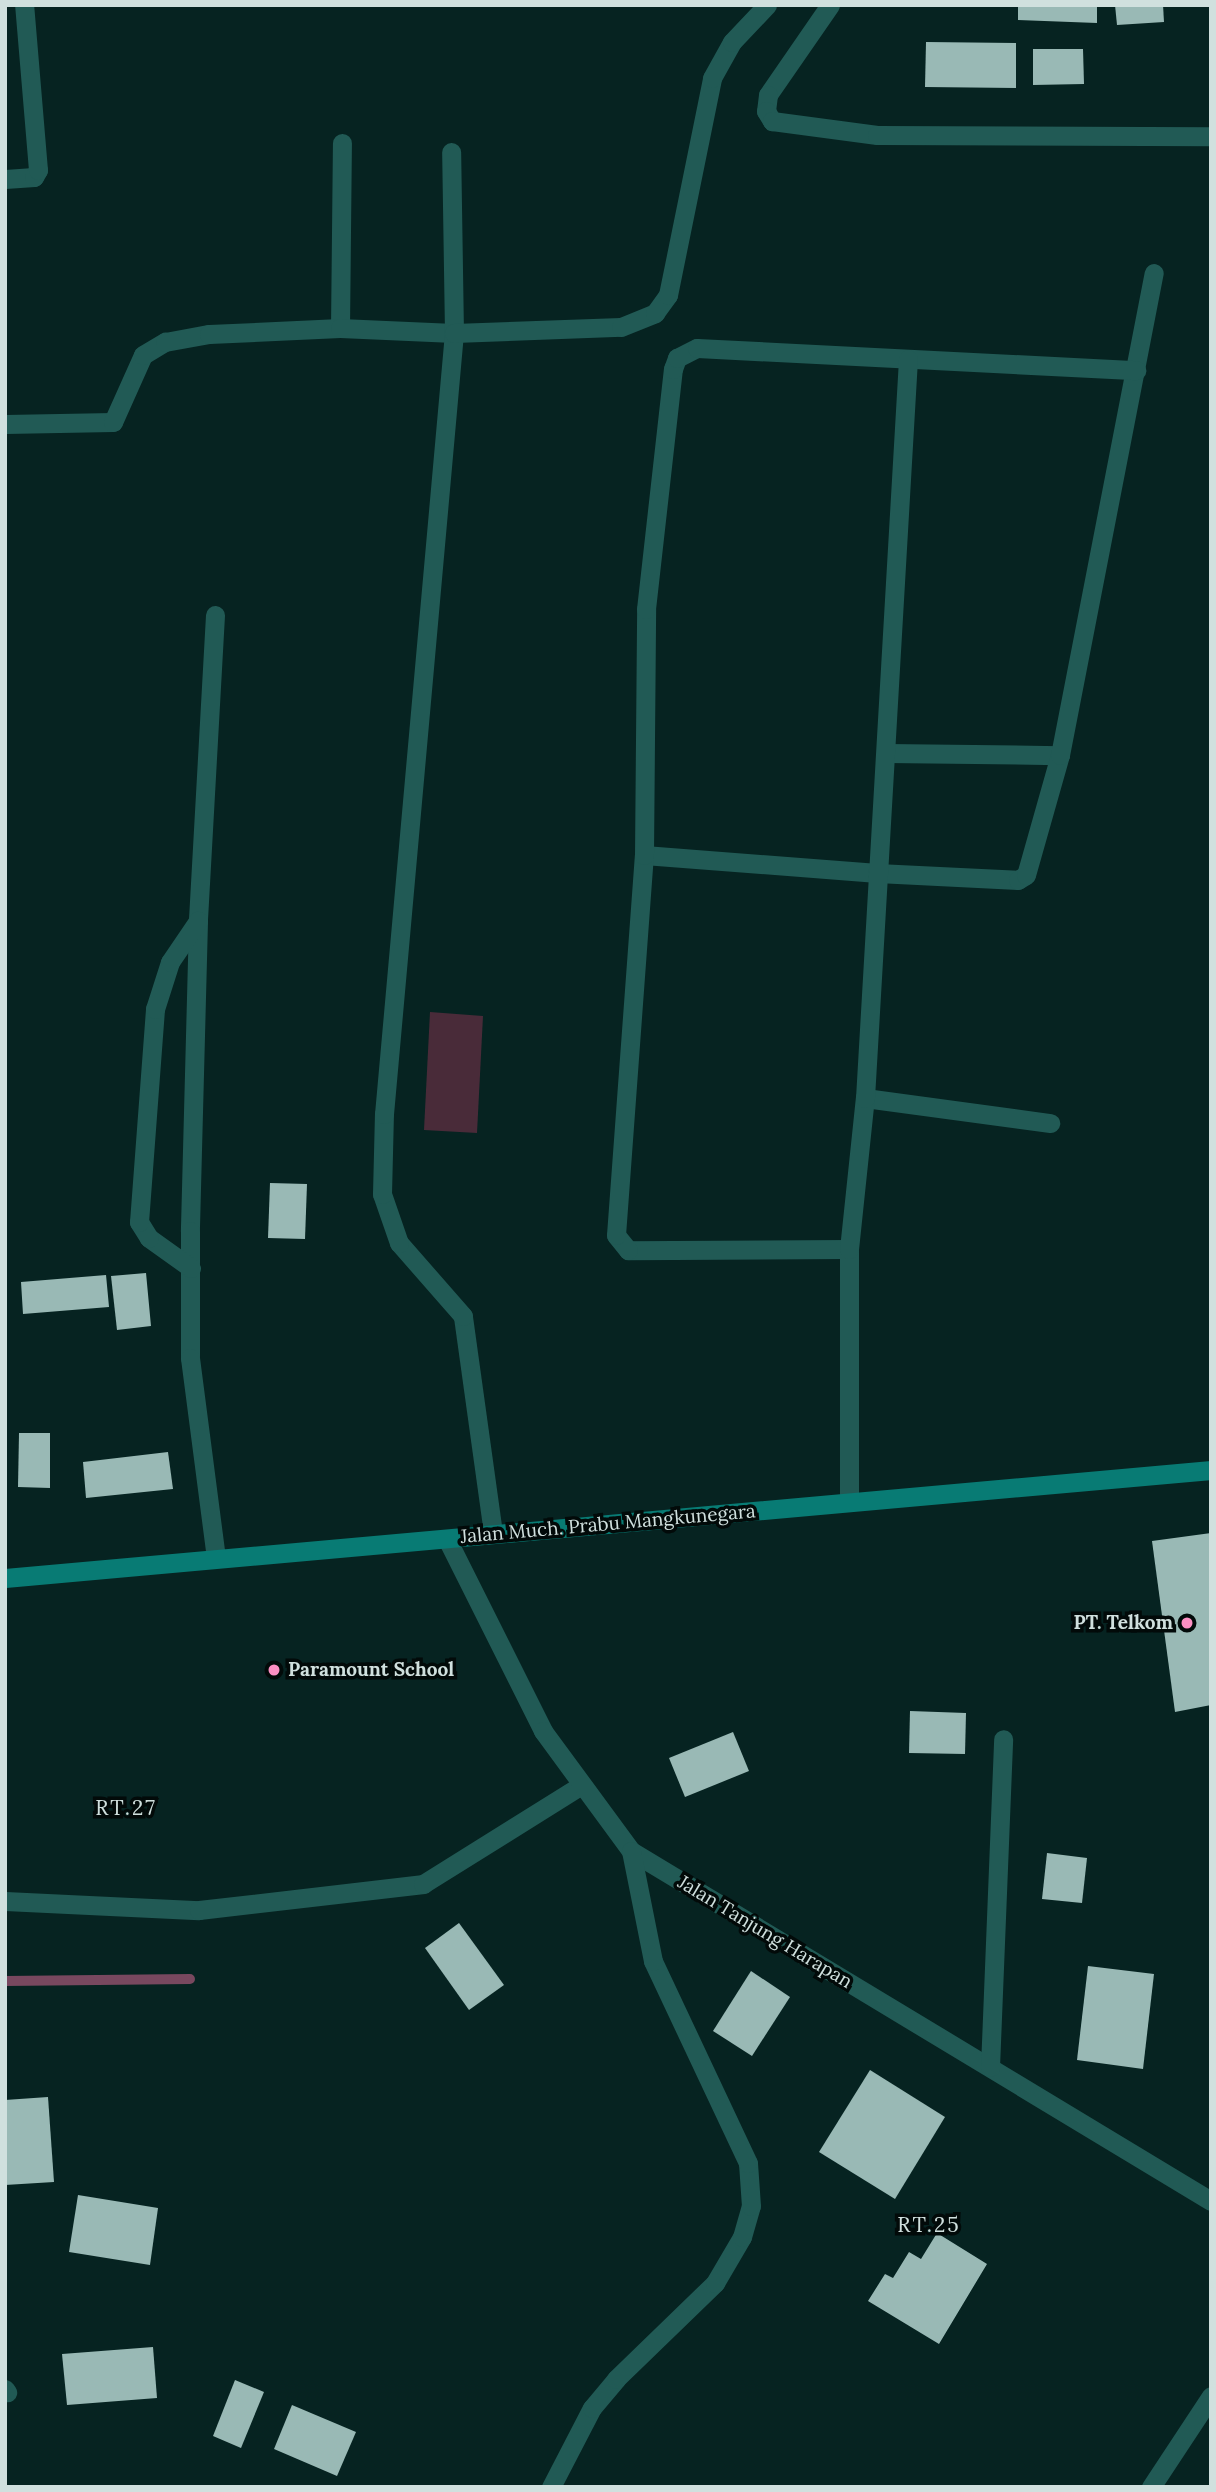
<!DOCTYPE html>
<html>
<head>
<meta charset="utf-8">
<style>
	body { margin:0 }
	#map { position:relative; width:1216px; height:2492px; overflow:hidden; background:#062321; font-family:Lora,serif }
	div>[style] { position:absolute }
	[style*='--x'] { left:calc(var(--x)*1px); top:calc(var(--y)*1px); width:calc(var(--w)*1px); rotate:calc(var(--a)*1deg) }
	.green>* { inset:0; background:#492b39 }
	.stream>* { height:10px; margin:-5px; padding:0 5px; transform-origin:5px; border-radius:5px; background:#78485f }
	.building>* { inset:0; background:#99b9b5 }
	.service>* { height:19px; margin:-9.5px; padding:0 9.5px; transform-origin:9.5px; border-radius:9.5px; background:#215a55 }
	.minor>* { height:19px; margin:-9.5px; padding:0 9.5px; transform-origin:9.5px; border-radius:9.5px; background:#215a55 }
	.secondary>* { height:19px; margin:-9.5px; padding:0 9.5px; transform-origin:9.5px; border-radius:9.5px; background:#087b74 }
	.dots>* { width:19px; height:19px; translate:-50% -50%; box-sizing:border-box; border:4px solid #020a09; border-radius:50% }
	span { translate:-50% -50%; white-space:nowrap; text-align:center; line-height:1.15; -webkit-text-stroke:7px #020a09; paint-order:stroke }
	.street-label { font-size:19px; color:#d0e0de }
	.poi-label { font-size:19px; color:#d0e0de; font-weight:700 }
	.right { translate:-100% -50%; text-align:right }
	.left { translate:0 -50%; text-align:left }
	.neighbourhood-label { font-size:21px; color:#d0e0de; letter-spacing:2px }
	.frame { position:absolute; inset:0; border:7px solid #d0e0de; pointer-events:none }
</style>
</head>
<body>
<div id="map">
	<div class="green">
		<i style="clip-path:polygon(430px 1012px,483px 1016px,477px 1133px,424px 1130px)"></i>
	</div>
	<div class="stream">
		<i style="--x:5;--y:1981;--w:185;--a:-0.6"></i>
	</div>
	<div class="building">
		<i style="clip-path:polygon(1018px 5px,1097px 5px,1097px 23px,1018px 20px)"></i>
		<i style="clip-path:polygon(1115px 5px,1163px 5px,1164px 22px,1117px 25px)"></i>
		<i style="clip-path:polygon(926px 42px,1016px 43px,1016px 88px,925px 87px)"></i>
		<i style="clip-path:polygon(1033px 49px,1083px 49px,1084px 84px,1033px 85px)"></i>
		<i style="clip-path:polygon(270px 1183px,307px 1184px,305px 1239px,268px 1238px)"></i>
		<i style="clip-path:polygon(146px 1273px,151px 1326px,117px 1330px,111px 1276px)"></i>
		<i style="clip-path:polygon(106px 1275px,109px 1307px,23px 1314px,21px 1282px)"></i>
		<i style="clip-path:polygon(19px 1433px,50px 1433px,50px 1488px,18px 1487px)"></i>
		<i style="clip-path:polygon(168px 1452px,173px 1489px,86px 1498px,83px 1462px)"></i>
		<i style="clip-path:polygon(1211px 1533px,1211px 1705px,1175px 1712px,1152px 1541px)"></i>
		<i style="clip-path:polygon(910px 1711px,966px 1713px,965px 1754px,909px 1753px)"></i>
		<i style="clip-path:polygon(733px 1732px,749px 1771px,685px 1797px,669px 1758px)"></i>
		<i style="clip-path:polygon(1047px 1853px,1087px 1858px,1082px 1903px,1042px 1899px)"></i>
		<i style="clip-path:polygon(459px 1923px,504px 1985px,469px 2010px,425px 1948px)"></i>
		<i style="clip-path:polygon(1088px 1966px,1154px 1974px,1143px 2069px,1077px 2060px)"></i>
		<i style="clip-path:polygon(751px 1971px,790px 1997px,752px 2056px,713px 2031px)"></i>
		<i style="clip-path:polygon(870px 2070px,945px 2117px,895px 2199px,819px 2152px)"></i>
		<i style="clip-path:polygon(48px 2097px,54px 2182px,5px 2185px,5px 2100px)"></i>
		<i style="clip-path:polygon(78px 2195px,158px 2208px,150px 2265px,69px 2252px)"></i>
		<i style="clip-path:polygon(937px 2233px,987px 2264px,939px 2344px,868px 2301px,885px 2274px,893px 2278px,909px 2252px,921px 2259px)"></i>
		<i style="clip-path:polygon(153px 2347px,157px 2398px,67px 2405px,62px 2354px)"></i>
		<i style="clip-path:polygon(235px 2380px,264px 2392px,241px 2448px,213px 2436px)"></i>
		<i style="clip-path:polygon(292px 2405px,356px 2432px,337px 2476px,274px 2449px)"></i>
	</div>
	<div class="service">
		<i style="--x:5;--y:1901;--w:194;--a:2.7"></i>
		<i style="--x:199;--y:1910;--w:226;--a:-6.6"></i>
		<i style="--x:423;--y:1884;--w:185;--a:-32"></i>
	</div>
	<div class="minor">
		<i style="--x:830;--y:5;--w:109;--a:124.6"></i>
		<i style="--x:768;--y:95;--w:16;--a:97"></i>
		<i style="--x:766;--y:111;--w:12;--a:59"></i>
		<i style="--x:772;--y:121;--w:106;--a:7.6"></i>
		<i style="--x:877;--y:135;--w:334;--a:0.2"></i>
		<i style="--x:5;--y:179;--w:29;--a:-4"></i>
		<i style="--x:34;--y:177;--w:8;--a:-60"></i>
		<i style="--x:38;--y:170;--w:166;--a:-94.8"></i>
		<i style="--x:340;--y:328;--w:185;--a:-89.4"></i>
		<i style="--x:5;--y:424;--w:108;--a:-1.1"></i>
		<i style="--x:113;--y:422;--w:73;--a:-65.9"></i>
		<i style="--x:143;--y:355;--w:26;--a:-31"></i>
		<i style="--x:165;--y:342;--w:45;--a:-10.3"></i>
		<i style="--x:209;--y:334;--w:131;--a:-2.6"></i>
		<i style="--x:340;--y:328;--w:114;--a:2.5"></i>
		<i style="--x:454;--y:333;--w:181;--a:-90.9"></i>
		<i style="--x:215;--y:615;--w:306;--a:93.2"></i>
		<i style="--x:198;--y:921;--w:310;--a:91.5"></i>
		<i style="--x:190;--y:1231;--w:127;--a:90"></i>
		<i style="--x:190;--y:1358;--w:202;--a:82.6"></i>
		<i style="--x:886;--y:753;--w:174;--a:0.7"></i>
		<i style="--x:644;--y:855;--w:234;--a:4.4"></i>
		<i style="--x:877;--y:873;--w:141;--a:2.8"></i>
		<i style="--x:1018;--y:880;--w:9;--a:-32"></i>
		<i style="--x:1026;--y:875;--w:125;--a:-74.2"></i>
		<i style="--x:1060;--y:755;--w:491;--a:-79"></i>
		<i style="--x:865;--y:1098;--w:187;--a:7.7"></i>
		<i style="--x:849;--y:1249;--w:221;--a:179.7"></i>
		<i style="--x:628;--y:1250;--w:19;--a:-129"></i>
		<i style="--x:616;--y:1235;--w:381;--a:-85.8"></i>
		<i style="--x:644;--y:855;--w:246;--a:-89.5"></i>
		<i style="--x:646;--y:609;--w:242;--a:-83.6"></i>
		<i style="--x:673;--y:369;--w:12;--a:-70"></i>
		<i style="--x:677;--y:358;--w:22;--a:-27"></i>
		<i style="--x:697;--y:348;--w:440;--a:2.9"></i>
		<i style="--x:191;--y:1268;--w:52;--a:-144.5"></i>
		<i style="--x:149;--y:1238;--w:19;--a:-122"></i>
		<i style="--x:139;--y:1222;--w:214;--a:-85.7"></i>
		<i style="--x:155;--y:1009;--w:49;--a:-72.3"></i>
		<i style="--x:170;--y:962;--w:50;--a:-55.7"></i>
		<i style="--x:849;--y:1502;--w:253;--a:-90"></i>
		<i style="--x:849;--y:1249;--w:152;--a:-84"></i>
		<i style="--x:865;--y:1098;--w:740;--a:-86.67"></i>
		<i style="--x:493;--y:1533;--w:219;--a:-97.9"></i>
		<i style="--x:463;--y:1316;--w:97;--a:-131.2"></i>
		<i style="--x:399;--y:1243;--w:52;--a:-109.1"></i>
		<i style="--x:382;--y:1194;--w:80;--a:-88.6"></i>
		<i style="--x:384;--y:1114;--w:784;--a:-84.88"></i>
		<i style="--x:454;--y:333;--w:167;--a:-2.1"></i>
		<i style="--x:621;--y:327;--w:37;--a:-22"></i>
		<i style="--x:655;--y:313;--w:22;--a:-54"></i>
		<i style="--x:668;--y:295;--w:221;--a:-78.5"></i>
		<i style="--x:712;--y:78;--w:41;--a:-60.9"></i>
		<i style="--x:732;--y:42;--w:51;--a:-46.6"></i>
		<i style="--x:447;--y:1539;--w:215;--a:63.4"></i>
		<i style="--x:543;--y:1731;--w:149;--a:53.7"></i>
		<i style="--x:631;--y:1851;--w:677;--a:31.11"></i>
		<i style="--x:990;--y:2067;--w:328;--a:-87.7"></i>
		<i style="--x:5;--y:2389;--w:4;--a:56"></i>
		<i style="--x:551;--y:2487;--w:89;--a:-62.6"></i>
		<i style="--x:592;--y:2408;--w:38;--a:-50"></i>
		<i style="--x:616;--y:2379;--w:138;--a:-44.1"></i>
		<i style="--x:715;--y:2283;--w:53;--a:-59.6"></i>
		<i style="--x:742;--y:2237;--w:32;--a:-74"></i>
		<i style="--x:751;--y:2206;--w:43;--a:-94"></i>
		<i style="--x:748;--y:2163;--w:223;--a:-115.2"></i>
		<i style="--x:653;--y:1961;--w:112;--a:-101.3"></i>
		<i style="--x:1151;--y:2487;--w:109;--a:-56.6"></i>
	</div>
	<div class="secondary">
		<i style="--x:5;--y:1578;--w:1211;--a:-5.12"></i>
	</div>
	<div class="dots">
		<i style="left:1187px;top:1623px;background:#fc8fc3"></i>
		<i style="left:274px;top:1670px;background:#fc8fc3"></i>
	</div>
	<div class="street-label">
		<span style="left:608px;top:1524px;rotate:-5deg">Jalan Much. Prabu Mangkunegara</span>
		<span style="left:765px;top:1932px;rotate:31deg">Jalan Tanjung Harapan</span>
	</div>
	<div class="poi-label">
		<span class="right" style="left:1173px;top:1623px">PT. Telkom</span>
		<span class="left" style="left:288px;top:1670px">Paramount School</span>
	</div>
	<div class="neighbourhood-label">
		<span style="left:126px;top:1808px">RT.27</span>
		<span style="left:929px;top:2225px">RT.25</span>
	</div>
	<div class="frame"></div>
</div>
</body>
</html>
